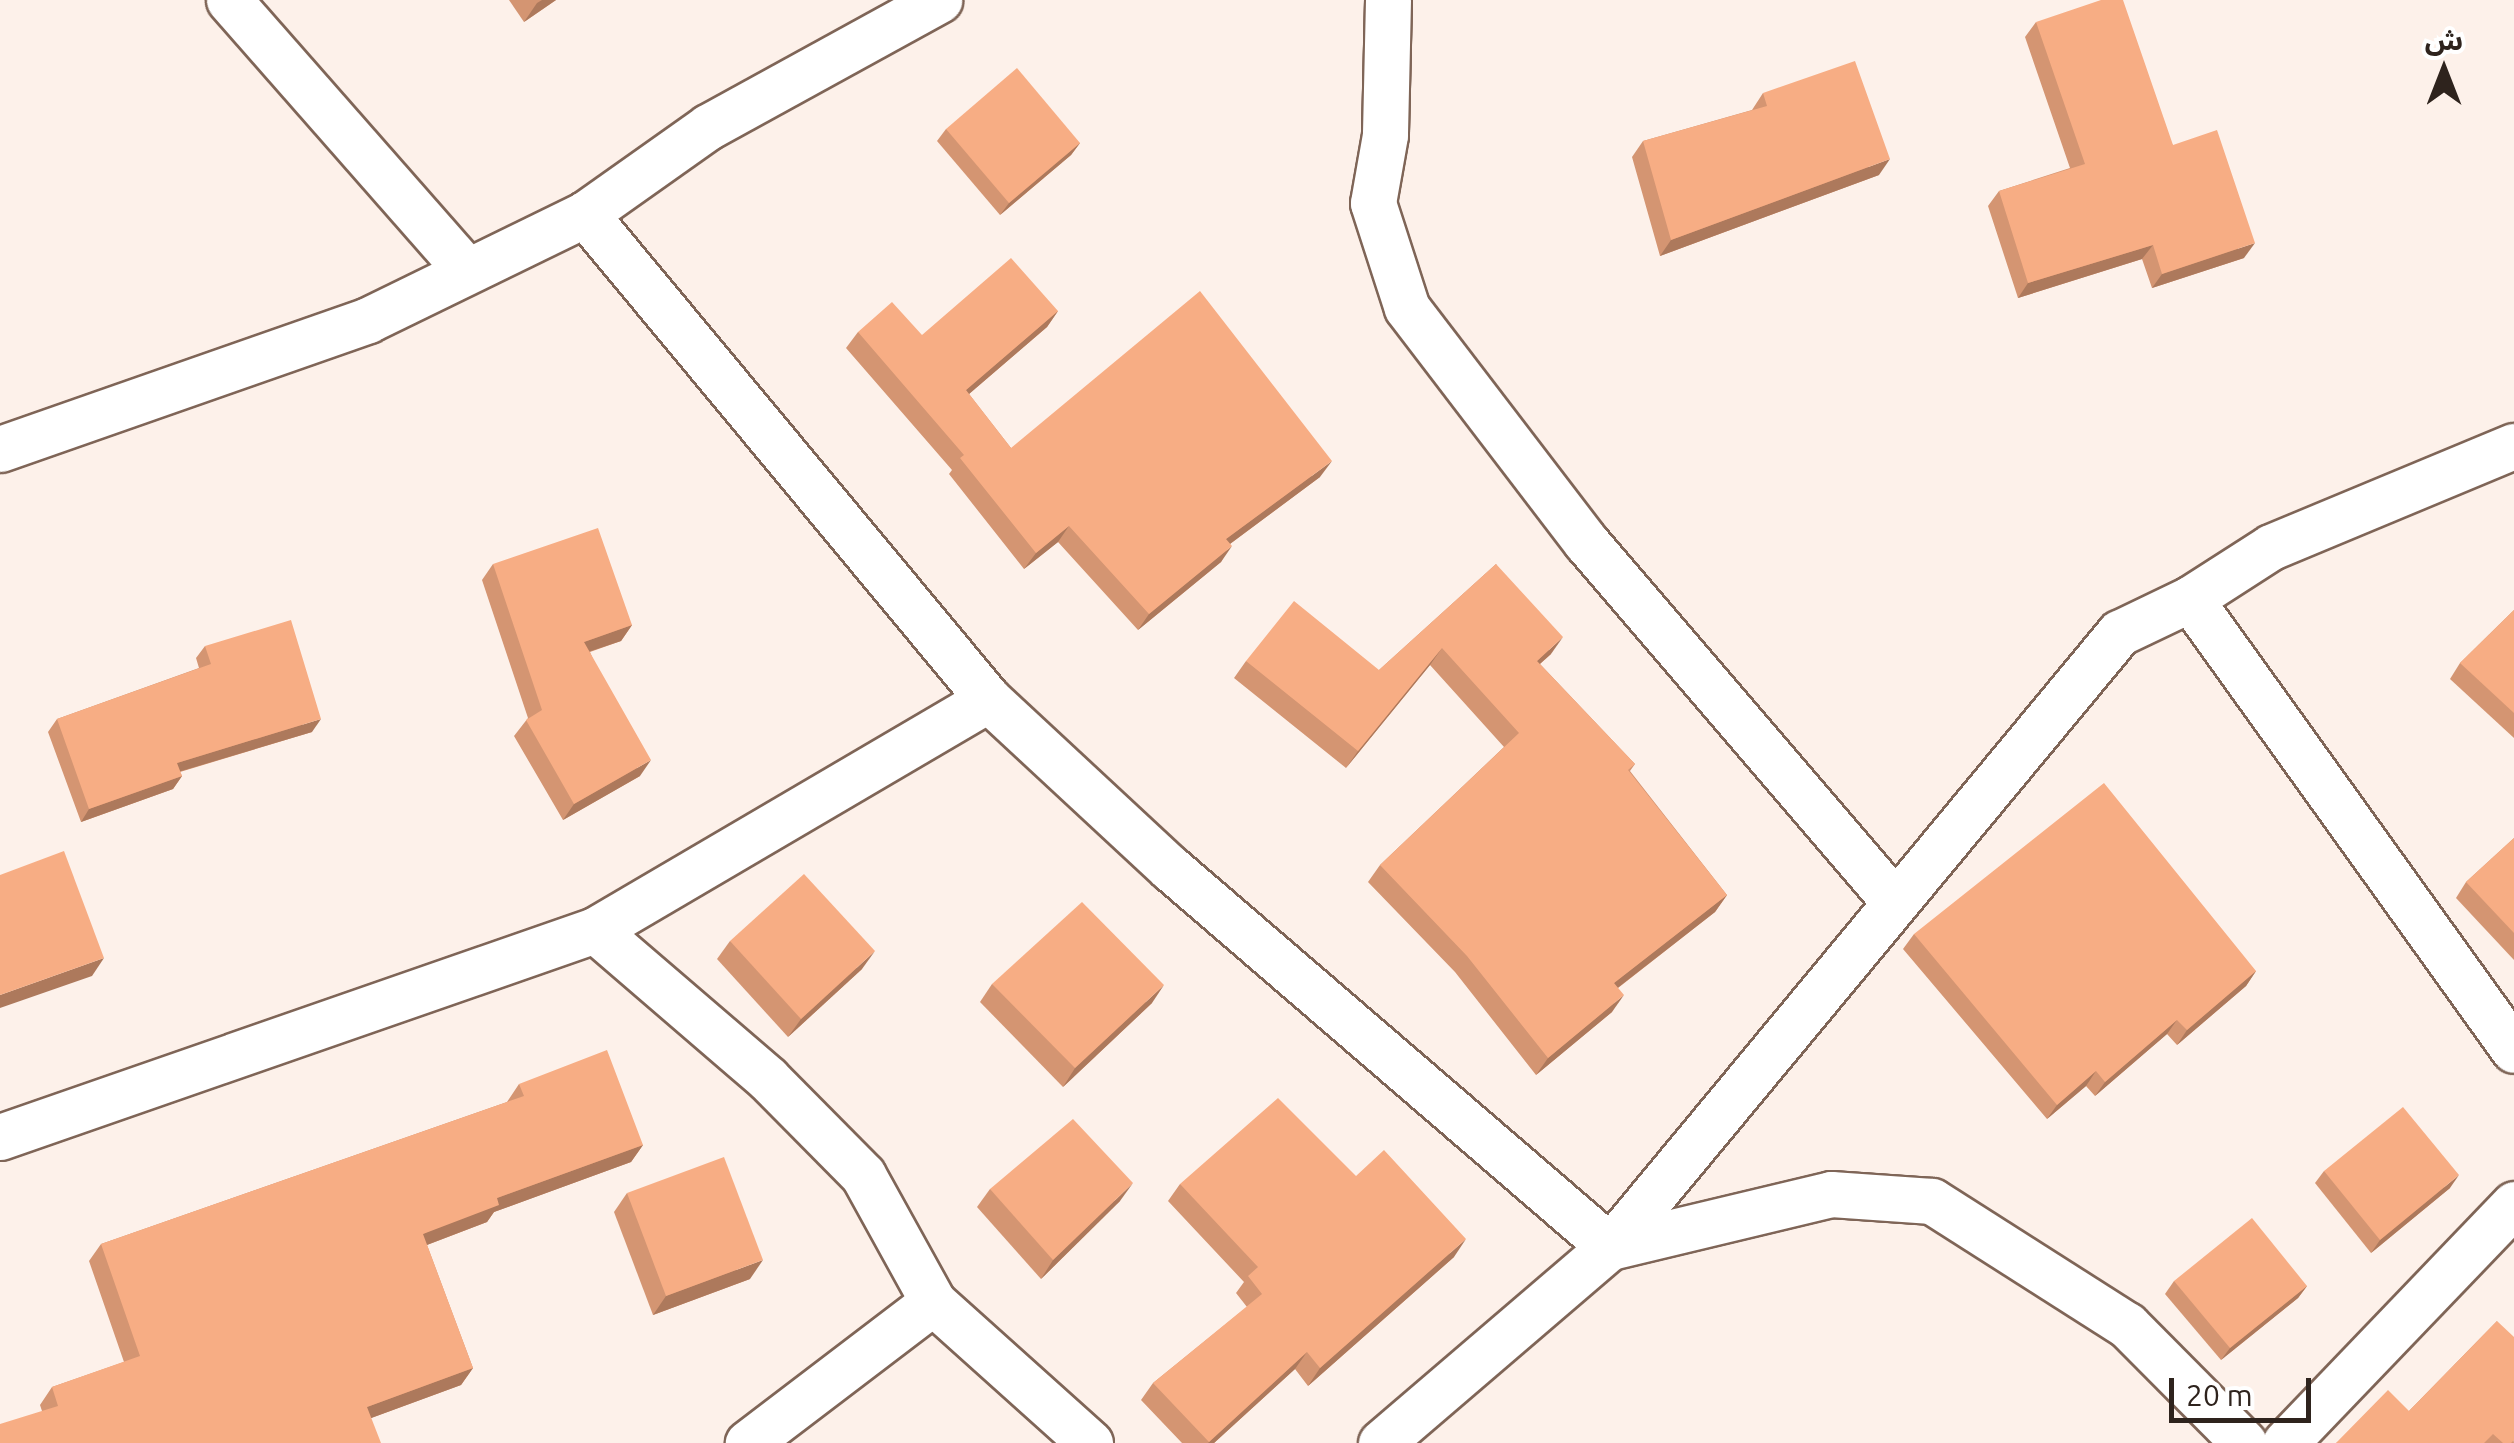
<!DOCTYPE html>
<html>
<head>
<meta charset="utf-8">
<style>
	body { margin:0 }
	#map { position:relative; width:2514px; height:1443px; overflow:hidden; background:#fdf1ea; font-family:Ubuntu,"Noto Sans Arabic",sans-serif }
	div>[style] { position:absolute }
	[style*='--x'] { left:calc(var(--x)*1px); top:calc(var(--y)*1px); width:calc(var(--w)*1px); rotate:calc(var(--a)*1deg) }
	.roads { filter:drop-shadow(2px 0 #7f6557) drop-shadow(-2px 0 #7f6557) drop-shadow(0 2px #7f6557) drop-shadow(0 -2px #7f6557) }
	.street>* { height:45px; margin:-22.5px; padding:0 22.5px; transform-origin:22.5px; border-radius:22.5px; background:#fff }
	.wall>* { inset:0; background:#d49572 }
	.shaded-wall>* { inset:0; background:#ad795c }
	.building>* { inset:0; background:#f7ad84 }
	span { translate:-50% -50%; white-space:nowrap; text-align:center; line-height:1.15; -webkit-text-stroke:8px #fff; paint-order:stroke }
	.north { position:absolute; left:2394px; top:20px; width:100px; height:100px; -webkit-text-stroke:8px #fff; paint-order:stroke; rotate:0deg; font-size:28px; font-weight:700; line-height:40px; text-align:center; color:#2e231d }
	.north::after { content:''; display:block; margin:auto; width:35px; height:45px; background:#2e231d; clip-path:polygon(50% 0,100% 100%,50% 72%,0 100%) }
	.scale { position:absolute; left:2169px; top:1378px; width:142px; height:45px; box-sizing:border-box; border:5px solid #2e231d; border-top:0; padding-left:12px; font-size:30px; line-height:35px; white-space:nowrap; color:#2e231d; -webkit-text-stroke:8px #fff; paint-order:stroke }
</style>
</head>
<body>
<div id="map">
	<div class="roads">
		<div class="street">
			<i style="--x:229;--y:0;--w:358;--a:48.7"></i>
			<i style="--x:1388;--y:0;--w:135;--a:91.3"></i>
			<i style="--x:1385;--y:135;--w:69;--a:100"></i>
			<i style="--x:1373;--y:203;--w:110;--a:72.1"></i>
			<i style="--x:1407;--y:308;--w:295;--a:52.6"></i>
			<i style="--x:1586;--y:542;--w:475;--a:49.4"></i>
			<i style="--x:585;--y:214;--w:631;--a:50.28"></i>
			<i style="--x:988;--y:699;--w:248;--a:42.9"></i>
			<i style="--x:1170;--y:868;--w:581;--a:40.74"></i>
			<i style="--x:1610;--y:1247;--w:227;--a:-13.5"></i>
			<i style="--x:1831;--y:1194;--w:101;--a:4"></i>
			<i style="--x:1932;--y:1201;--w:231;--a:32.5"></i>
			<i style="--x:2127;--y:1325;--w:166;--a:45.2"></i>
			<i style="--x:0;--y:449;--w:390;--a:-19.3"></i>
			<i style="--x:368;--y:320;--w:242;--a:-26"></i>
			<i style="--x:585;--y:214;--w:151;--a:-35.3"></i>
			<i style="--x:708;--y:127;--w:264;--a:-28.8"></i>
			<i style="--x:2190;--y:599;--w:555;--a:54.31"></i>
			<i style="--x:595;--y:930;--w:228;--a:40.7"></i>
			<i style="--x:768;--y:1079;--w:135;--a:45.3"></i>
			<i style="--x:863;--y:1175;--w:145;--a:61.1"></i>
			<i style="--x:933;--y:1302;--w:233;--a:142.7"></i>
			<i style="--x:0;--y:1137;--w:630;--a:-19.18"></i>
			<i style="--x:595;--y:930;--w:456;--a:-30.4"></i>
			<i style="--x:933;--y:1302;--w:211;--a:41.9"></i>
			<i style="--x:1381;--y:1443;--w:301;--a:-40.6"></i>
			<i style="--x:1610;--y:1247;--w:798;--a:-50.34"></i>
			<i style="--x:2119;--y:633;--w:79;--a:-25.6"></i>
			<i style="--x:2190;--y:599;--w:96;--a:-32.7"></i>
			<i style="--x:2271;--y:547;--w:263;--a:-22.6"></i>
			<i style="--x:2285;--y:1443;--w:331;--a:-46.2"></i>
		</div>
	</div>
	<div class="wall">
		<i style="clip-path:polygon(509px 0,556px 0,524px 22px)"></i>
		<i style="clip-path:polygon(2036px 22px,2173px 145px,2244px 258px,2152px 288px,2142px 259px,2018px 298px,1988px 206px,1999px 191px,2070px 168px,2025px 37px)"></i>
		<i style="clip-path:polygon(1763px 93px,1879px 175px,1660px 256px,1632px 157px,1643px 141px,1752px 110px)"></i>
		<i style="clip-path:polygon(946px 129px,1080px 143px,1071px 155px,1000px 215px,937px 141px)"></i>
		<i style="clip-path:polygon(1058px 311px,1047px 327px,969px 394px,1011px 448px,1320px 477px,1230px 544px,1221px 562px,1138px 630px,1058px 542px,1024px 569px,949px 474px,952px 470px,846px 348px,858px 332px,922px 335px)"></i>
		<i style="clip-path:polygon(493px 564px,632px 625px,621px 641px,590px 652px,640px 776px,563px 820px,514px 736px,528px 718px,482px 580px)"></i>
		<i style="clip-path:polygon(1496px 564px,1551px 654px,1540px 664px,1635px 764px,1630px 771px,1727px 895px,1715px 912px,1618px 988px,1612px 1012px,1536px 1075px,1455px 972px,1368px 882px,1380px 865px,1504px 747px,1430px 665px,1346px 768px,1234px 678px,1246px 661px,1379px 670px)"></i>
		<i style="clip-path:polygon(2514px 610px,2514px 738px,2450px 679px,2460px 663px)"></i>
		<i style="clip-path:polygon(205px 646px,312px 732px,180px 772px,182px 776px,173px 789px,81px 822px,48px 732px,57px 719px,199px 668px,196px 658px)"></i>
		<i style="clip-path:polygon(2514px 838px,2514px 960px,2456px 898px,2466px 882px)"></i>
		<i style="clip-path:polygon(1914px 934px,2256px 971px,2246px 986px,2177px 1045px,2167px 1034px,2095px 1096px,2086px 1086px,2047px 1119px,1903px 949px)"></i>
		<i style="clip-path:polygon(730px 941px,862px 969px,788px 1037px,717px 959px)"></i>
		<i style="clip-path:polygon(992px 984px,1152px 1003px,1063px 1087px,980px 1002px)"></i>
		<i style="clip-path:polygon(519px 1084px,643px 1145px,631px 1162px,494px 1212px,487px 1222px,427px 1245px,473px 1368px,461px 1385px,371px 1418px,42px 1411px,40px 1405px,52px 1387px,124px 1362px,89px 1261px,101px 1244px,507px 1102px)"></i>
		<i style="clip-path:polygon(2324px 1171px,2450px 1188px,2371px 1253px,2315px 1183px)"></i>
		<i style="clip-path:polygon(1356px 1176px,1454px 1257px,1308px 1386px,1295px 1369px,1214px 1443px,1182px 1443px,1141px 1400px,1153px 1383px,1247px 1307px,1236px 1293px,1244px 1282px,1168px 1201px,1180px 1184px)"></i>
		<i style="clip-path:polygon(990px 1189px,1120px 1201px,1041px 1279px,977px 1207px)"></i>
		<i style="clip-path:polygon(627px 1193px,750px 1279px,653px 1315px,614px 1212px)"></i>
		<i style="clip-path:polygon(2174px 1281px,2307px 1286px,2298px 1298px,2221px 1360px,2165px 1294px)"></i>
		<i style="clip-path:polygon(2497px 1321px,2514px 1443px,2336px 1443px,2409px 1411px)"></i>
	</div>
	<div class="shaded-wall">
		<i style="clip-path:polygon(542px 0,556px 0,524px 22px,537px 3px)"></i>
		<i style="clip-path:polygon(1080px 143px,1071px 155px,1000px 215px,1009px 203px)"></i>
		<i style="clip-path:polygon(1890px 159px,1879px 175px,1660px 256px,1671px 240px)"></i>
		<i style="clip-path:polygon(2255px 243px,2244px 258px,2152px 288px,2162px 274px)"></i>
		<i style="clip-path:polygon(2153px 245px,2142px 259px,2018px 298px,2028px 283px)"></i>
		<i style="clip-path:polygon(1058px 311px,1047px 327px,955px 406px,966px 390px)"></i>
		<i style="clip-path:polygon(1332px 461px,1320px 477px,1215px 555px,1226px 539px)"></i>
		<i style="clip-path:polygon(1069px 526px,1058px 542px,1024px 569px,1036px 553px)"></i>
		<i style="clip-path:polygon(1232px 546px,1221px 562px,1138px 630px,1149px 614px)"></i>
		<i style="clip-path:polygon(632px 625px,621px 641px,573px 657px,584px 642px)"></i>
		<i style="clip-path:polygon(1563px 637px,1551px 654px,1525px 677px,1537px 661px)"></i>
		<i style="clip-path:polygon(1442px 648px,1430px 665px,1346px 768px,1358px 751px)"></i>
		<i style="clip-path:polygon(321px 719px,312px 732px,168px 775px,177px 763px)"></i>
		<i style="clip-path:polygon(651px 760px,640px 776px,563px 820px,574px 804px)"></i>
		<i style="clip-path:polygon(182px 776px,173px 789px,81px 822px,89px 809px)"></i>
		<i style="clip-path:polygon(1727px 895px,1715px 912px,1602px 1000px,1614px 983px)"></i>
		<i style="clip-path:polygon(875px 951px,862px 969px,788px 1037px,801px 1019px)"></i>
		<i style="clip-path:polygon(104px 958px,92px 976px,0 1008px,0 995px)"></i>
		<i style="clip-path:polygon(2256px 971px,2246px 986px,2177px 1045px,2187px 1030px)"></i>
		<i style="clip-path:polygon(1164px 985px,1152px 1003px,1063px 1087px,1075px 1068px)"></i>
		<i style="clip-path:polygon(1624px 995px,1612px 1012px,1536px 1075px,1548px 1058px)"></i>
		<i style="clip-path:polygon(2177px 1020px,2167px 1034px,2095px 1096px,2105px 1082px)"></i>
		<i style="clip-path:polygon(2096px 1071px,2086px 1086px,2047px 1119px,2057px 1105px)"></i>
		<i style="clip-path:polygon(643px 1145px,631px 1162px,494px 1212px,487px 1222px,411px 1251px,423px 1234px,497px 1198px)"></i>
		<i style="clip-path:polygon(2459px 1175px,2450px 1188px,2371px 1253px,2380px 1240px)"></i>
		<i style="clip-path:polygon(1133px 1183px,1120px 1201px,1041px 1279px,1053px 1260px)"></i>
		<i style="clip-path:polygon(1466px 1239px,1454px 1257px,1308px 1386px,1320px 1368px)"></i>
		<i style="clip-path:polygon(763px 1260px,750px 1279px,653px 1315px,666px 1296px)"></i>
		<i style="clip-path:polygon(2307px 1286px,2298px 1298px,2221px 1360px,2230px 1348px)"></i>
		<i style="clip-path:polygon(1307px 1352px,1295px 1369px,1214px 1443px,1208px 1443px)"></i>
		<i style="clip-path:polygon(473px 1368px,461px 1385px,355px 1424px,367px 1407px)"></i>
	</div>
	<div class="building">
		<i style="clip-path:polygon(2101px 0,2123px 0,2173px 145px,2217px 130px,2255px 243px,2162px 274px,2153px 245px,2028px 283px,1999px 191px,2085px 164px,2036px 22px)"></i>
		<i style="clip-path:polygon(1855px 61px,1890px 159px,1671px 240px,1643px 141px,1767px 106px,1763px 93px)"></i>
		<i style="clip-path:polygon(1017px 68px,1080px 143px,1009px 203px,946px 129px)"></i>
		<i style="clip-path:polygon(1011px 258px,1058px 311px,966px 390px,1011px 448px,1200px 291px,1332px 461px,1226px 539px,1232px 546px,1149px 614px,1069px 526px,1036px 553px,960px 458px,964px 455px,858px 332px,892px 302px,922px 335px)"></i>
		<i style="clip-path:polygon(598px 528px,632px 625px,584px 642px,651px 760px,574px 804px,526px 720px,542px 710px,493px 564px)"></i>
		<i style="clip-path:polygon(1496px 564px,1563px 637px,1537px 661px,1635px 764px,1628px 770px,1727px 895px,1614px 983px,1624px 995px,1548px 1058px,1467px 956px,1380px 865px,1519px 733px,1442px 648px,1358px 751px,1246px 661px,1294px 601px,1379px 670px)"></i>
		<i style="clip-path:polygon(2514px 610px,2514px 713px,2460px 663px)"></i>
		<i style="clip-path:polygon(291px 620px,321px 719px,177px 763px,182px 776px,89px 809px,57px 719px,211px 664px,205px 646px)"></i>
		<i style="clip-path:polygon(2104px 783px,2256px 971px,2187px 1030px,2177px 1020px,2105px 1082px,2096px 1071px,2057px 1105px,1914px 934px)"></i>
		<i style="clip-path:polygon(2514px 838px,2514px 933px,2466px 882px)"></i>
		<i style="clip-path:polygon(64px 851px,104px 958px,0 995px,0 875px)"></i>
		<i style="clip-path:polygon(804px 874px,875px 951px,801px 1019px,730px 941px)"></i>
		<i style="clip-path:polygon(1082px 902px,1164px 985px,1075px 1068px,992px 984px)"></i>
		<i style="clip-path:polygon(607px 1050px,643px 1145px,497px 1198px,499px 1205px,423px 1234px,473px 1368px,367px 1407px,381px 1443px,0 1443px,0 1424px,58px 1406px,52px 1387px,140px 1356px,101px 1244px,524px 1096px,519px 1084px)"></i>
		<i style="clip-path:polygon(1278px 1098px,1356px 1176px,1384px 1150px,1466px 1239px,1320px 1368px,1307px 1352px,1209px 1442px,1153px 1383px,1262px 1294px,1248px 1276px,1258px 1267px,1180px 1184px)"></i>
		<i style="clip-path:polygon(2403px 1107px,2459px 1175px,2380px 1240px,2324px 1171px)"></i>
		<i style="clip-path:polygon(1073px 1119px,1133px 1183px,1053px 1260px,990px 1189px)"></i>
		<i style="clip-path:polygon(724px 1157px,763px 1260px,666px 1296px,627px 1193px)"></i>
		<i style="clip-path:polygon(2252px 1218px,2307px 1286px,2230px 1348px,2174px 1281px)"></i>
		<i style="clip-path:polygon(2497px 1321px,2514px 1337px,2514px 1440px,2511px 1443px,2503px 1443px,2493px 1434px,2484px 1443px,2336px 1443px,2388px 1390px,2409px 1411px)"></i>
	</div>
	<div class="north">ش</div>
	<div class="scale">20 m</div>
</div>
</body>
</html>
